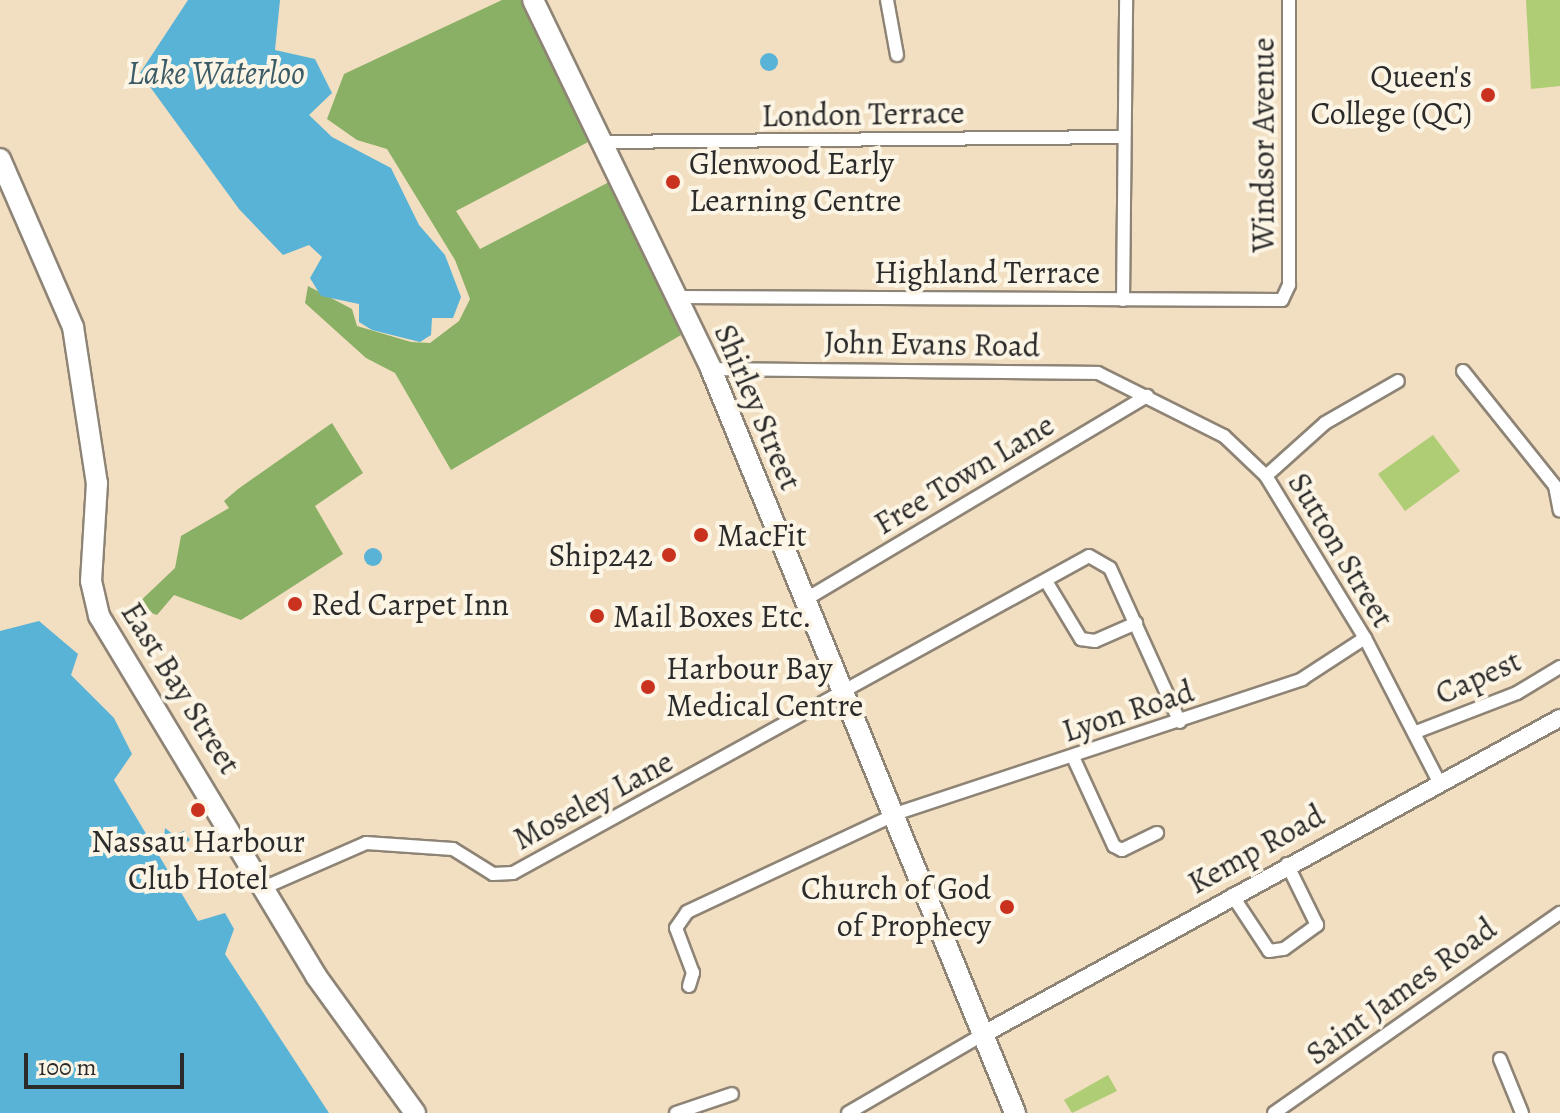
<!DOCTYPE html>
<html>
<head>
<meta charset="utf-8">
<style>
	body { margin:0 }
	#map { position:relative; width:1560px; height:1113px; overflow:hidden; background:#f2dec0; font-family:Alegreya,serif }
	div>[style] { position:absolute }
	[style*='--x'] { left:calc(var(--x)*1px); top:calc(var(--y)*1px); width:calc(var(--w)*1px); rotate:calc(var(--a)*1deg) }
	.green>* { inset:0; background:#aecd74 }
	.forest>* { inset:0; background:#8ab066 }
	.water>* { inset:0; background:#58b3d6 }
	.round { border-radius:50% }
	.roads { filter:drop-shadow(2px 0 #8e8476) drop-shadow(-2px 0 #8e8476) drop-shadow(0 2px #8e8476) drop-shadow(0 -2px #8e8476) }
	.minor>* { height:12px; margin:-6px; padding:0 6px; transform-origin:6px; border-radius:6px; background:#fff }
	.tertiary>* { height:16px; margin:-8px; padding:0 8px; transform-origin:8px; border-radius:8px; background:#fff }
	.trunk>* { height:20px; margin:-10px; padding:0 10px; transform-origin:10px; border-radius:10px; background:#fff }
	.dots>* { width:22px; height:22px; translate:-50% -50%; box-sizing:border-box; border:4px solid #fcf5e5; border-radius:50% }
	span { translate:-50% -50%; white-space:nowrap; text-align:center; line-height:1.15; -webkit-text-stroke:8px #fcf5e5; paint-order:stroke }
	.poi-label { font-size:32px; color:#2b2b2b }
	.right { translate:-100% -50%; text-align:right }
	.left { translate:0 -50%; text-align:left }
	.street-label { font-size:32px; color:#2b2b2b }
	.water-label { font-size:34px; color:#3b5b67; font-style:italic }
	.scale { position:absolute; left:24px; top:1053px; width:160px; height:36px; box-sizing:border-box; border:4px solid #2b2b2b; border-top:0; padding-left:10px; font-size:24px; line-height:28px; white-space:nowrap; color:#2b2b2b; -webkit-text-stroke:6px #fcf5e5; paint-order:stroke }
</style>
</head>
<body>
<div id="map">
	<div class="green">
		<i style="clip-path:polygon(1526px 0,1560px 0,1560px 86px,1531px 89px)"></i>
		<i style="clip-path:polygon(1433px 435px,1460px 471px,1405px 511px,1378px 474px)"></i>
		<i style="clip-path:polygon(1108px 1075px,1117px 1091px,1072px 1113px,1064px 1100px)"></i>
	</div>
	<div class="forest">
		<i style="clip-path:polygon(502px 0,522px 0,592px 140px,456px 211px,480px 249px,611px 181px,681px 335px,451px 470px,395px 373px,366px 358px,305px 303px,308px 286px,352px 309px,357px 326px,411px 342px,430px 343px,459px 321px,470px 299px,455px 260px,387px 149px,357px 140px,327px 119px,344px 74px)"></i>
		<i style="clip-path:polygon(332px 423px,363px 473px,315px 506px,343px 554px,241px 620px,174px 595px,157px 615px,134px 607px,175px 568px,181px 536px,229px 508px,224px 501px,238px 489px)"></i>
	</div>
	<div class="water">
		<i style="clip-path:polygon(188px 0,280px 0,275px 50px,315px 59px,332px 93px,309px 115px,332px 137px,391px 168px,419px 225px,445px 255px,461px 297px,453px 318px,432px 318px,431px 335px,420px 342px,372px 330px,359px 322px,359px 304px,321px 296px,310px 278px,322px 257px,309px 245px,283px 255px,239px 209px,140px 73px)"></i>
		<i class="round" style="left:760px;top:53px;width:18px;height:18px"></i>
		<i class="round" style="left:364px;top:548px;width:18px;height:18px"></i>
		<i style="clip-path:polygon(39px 621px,78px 654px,71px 675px,114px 718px,132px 754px,114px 780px,198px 921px,225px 913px,234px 929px,225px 954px,329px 1113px,0 1113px,0 631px)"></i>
		<i style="clip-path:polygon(165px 828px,174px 835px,184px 831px,190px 840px,170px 854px,163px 849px)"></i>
	</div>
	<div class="roads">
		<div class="minor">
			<i style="--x:887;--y:0;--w:56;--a:79.7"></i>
			<i style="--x:602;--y:142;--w:522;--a:-0.55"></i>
			<i style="--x:678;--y:297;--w:604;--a:0.28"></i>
			<i style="--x:1282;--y:300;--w:17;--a:-65"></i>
			<i style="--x:1289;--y:285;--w:285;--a:-90"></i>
			<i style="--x:1123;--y:300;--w:300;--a:-89.4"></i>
			<i style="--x:711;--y:369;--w:387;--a:0.6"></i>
			<i style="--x:1098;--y:373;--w:141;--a:26.6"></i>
			<i style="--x:1224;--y:436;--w:58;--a:43.6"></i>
			<i style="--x:1266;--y:476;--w:190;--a:58.6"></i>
			<i style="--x:1365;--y:638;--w:160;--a:62.8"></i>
			<i style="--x:1463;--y:371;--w:147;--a:51.3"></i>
			<i style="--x:1555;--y:486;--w:25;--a:79"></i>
			<i style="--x:1266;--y:476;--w:79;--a:-41.9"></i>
			<i style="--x:1325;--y:423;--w:84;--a:-29.9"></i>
			<i style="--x:1046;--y:581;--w:68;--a:58.9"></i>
			<i style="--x:1081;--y:639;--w:14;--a:8"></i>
			<i style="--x:1095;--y:641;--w:45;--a:-23.7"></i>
			<i style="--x:808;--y:598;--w:395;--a:-30.8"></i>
			<i style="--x:1416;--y:732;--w:108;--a:-21.1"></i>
			<i style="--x:1517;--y:693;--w:50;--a:-31.2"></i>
			<i style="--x:1073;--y:757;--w:98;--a:65.3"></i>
			<i style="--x:1114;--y:846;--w:9;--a:27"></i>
			<i style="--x:1122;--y:850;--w:39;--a:-26"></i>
			<i style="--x:263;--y:888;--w:112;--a:-23.6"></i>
			<i style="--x:366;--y:843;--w:87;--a:3.9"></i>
			<i style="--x:453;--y:849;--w:47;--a:32"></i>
			<i style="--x:493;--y:874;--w:20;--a:-3"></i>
			<i style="--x:513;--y:873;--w:657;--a:-28.83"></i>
			<i style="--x:1089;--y:556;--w:24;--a:30"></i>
			<i style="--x:1110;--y:568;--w:169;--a:65.6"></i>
			<i style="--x:1232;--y:895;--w:67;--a:56.5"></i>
			<i style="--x:1269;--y:951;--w:15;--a:-8"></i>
			<i style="--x:1284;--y:949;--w:41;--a:-36"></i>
			<i style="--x:1317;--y:925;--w:68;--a:-116.2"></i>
			<i style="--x:689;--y:986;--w:14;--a:-73"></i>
			<i style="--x:693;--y:973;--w:48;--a:-110.7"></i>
			<i style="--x:676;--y:928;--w:19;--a:-55"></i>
			<i style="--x:687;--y:912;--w:233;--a:-25.1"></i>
			<i style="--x:898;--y:813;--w:426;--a:-18.3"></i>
			<i style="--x:1302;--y:679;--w:75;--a:-33.1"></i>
			<i style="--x:1500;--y:1059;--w:58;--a:67.8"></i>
			<i style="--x:676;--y:1113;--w:59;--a:-18.7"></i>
			<i style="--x:848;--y:1113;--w:155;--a:-30.2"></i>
			<i style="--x:1274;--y:1113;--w:349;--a:-35"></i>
		</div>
		<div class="tertiary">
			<i style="--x:982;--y:1035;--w:659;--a:-28.74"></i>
		</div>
		<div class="trunk">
			<i style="--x:533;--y:0;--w:410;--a:64.2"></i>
			<i style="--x:711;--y:369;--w:804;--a:67.77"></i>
			<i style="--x:0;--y:159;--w:183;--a:66.5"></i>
			<i style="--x:73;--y:327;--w:158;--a:81.3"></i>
			<i style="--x:97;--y:483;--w:98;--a:93.5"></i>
			<i style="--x:91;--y:581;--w:36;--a:77"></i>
			<i style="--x:99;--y:616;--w:420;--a:58.9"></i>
			<i style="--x:316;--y:976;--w:169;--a:54.1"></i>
		</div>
	</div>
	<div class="dots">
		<i style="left:1488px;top:95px;background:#c8321e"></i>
		<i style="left:673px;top:182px;background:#c8321e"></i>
		<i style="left:701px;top:535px;background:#c8321e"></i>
		<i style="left:669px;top:555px;background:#c8321e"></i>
		<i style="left:295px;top:604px;background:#c8321e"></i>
		<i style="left:597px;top:616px;background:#c8321e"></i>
		<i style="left:648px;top:687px;background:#c8321e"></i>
		<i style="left:198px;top:810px;background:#c8321e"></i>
		<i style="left:1007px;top:907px;background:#c8321e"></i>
	</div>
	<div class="poi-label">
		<span class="right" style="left:1472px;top:95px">Queen's<br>College (QC)</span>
		<span class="left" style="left:689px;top:182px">Glenwood Early<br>Learning Centre</span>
		<span class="left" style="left:717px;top:535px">MacFit</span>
		<span class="right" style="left:653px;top:555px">Ship242</span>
		<span class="left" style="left:311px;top:604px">Red Carpet Inn</span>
		<span class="left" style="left:613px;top:616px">Mail Boxes Etc.</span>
		<span class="left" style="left:666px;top:687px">Harbour Bay<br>Medical Centre</span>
		<span style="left:198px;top:860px">Nassau Harbour<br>Club Hotel</span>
		<span class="right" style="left:991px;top:907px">Church of God<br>of Prophecy</span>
	</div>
	<div class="street-label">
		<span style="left:863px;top:114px;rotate:-1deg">London Terrace</span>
		<span style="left:1263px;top:145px;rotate:-90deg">Windsor Avenue</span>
		<span style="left:987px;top:272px">Highland Terrace</span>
		<span style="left:932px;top:344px;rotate:1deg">John Evans Road</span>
		<span style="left:758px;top:407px;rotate:67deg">Shirley Street</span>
		<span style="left:964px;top:474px;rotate:-31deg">Free Town Lane</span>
		<span style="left:1341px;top:550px;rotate:59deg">Sutton Street</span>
		<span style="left:1478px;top:677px;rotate:-24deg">Capest</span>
		<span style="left:181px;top:688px;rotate:58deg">East Bay Street</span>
		<span style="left:1128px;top:711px;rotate:-18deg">Lyon Road</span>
		<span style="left:593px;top:800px;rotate:-28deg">Moseley Lane</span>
		<span style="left:1256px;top:849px;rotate:-29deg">Kemp Road</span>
		<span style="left:1401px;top:991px;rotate:-36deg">Saint James Road</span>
	</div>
	<div class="water-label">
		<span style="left:216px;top:73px">Lake Waterloo</span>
	</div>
	<div class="scale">100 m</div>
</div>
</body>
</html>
